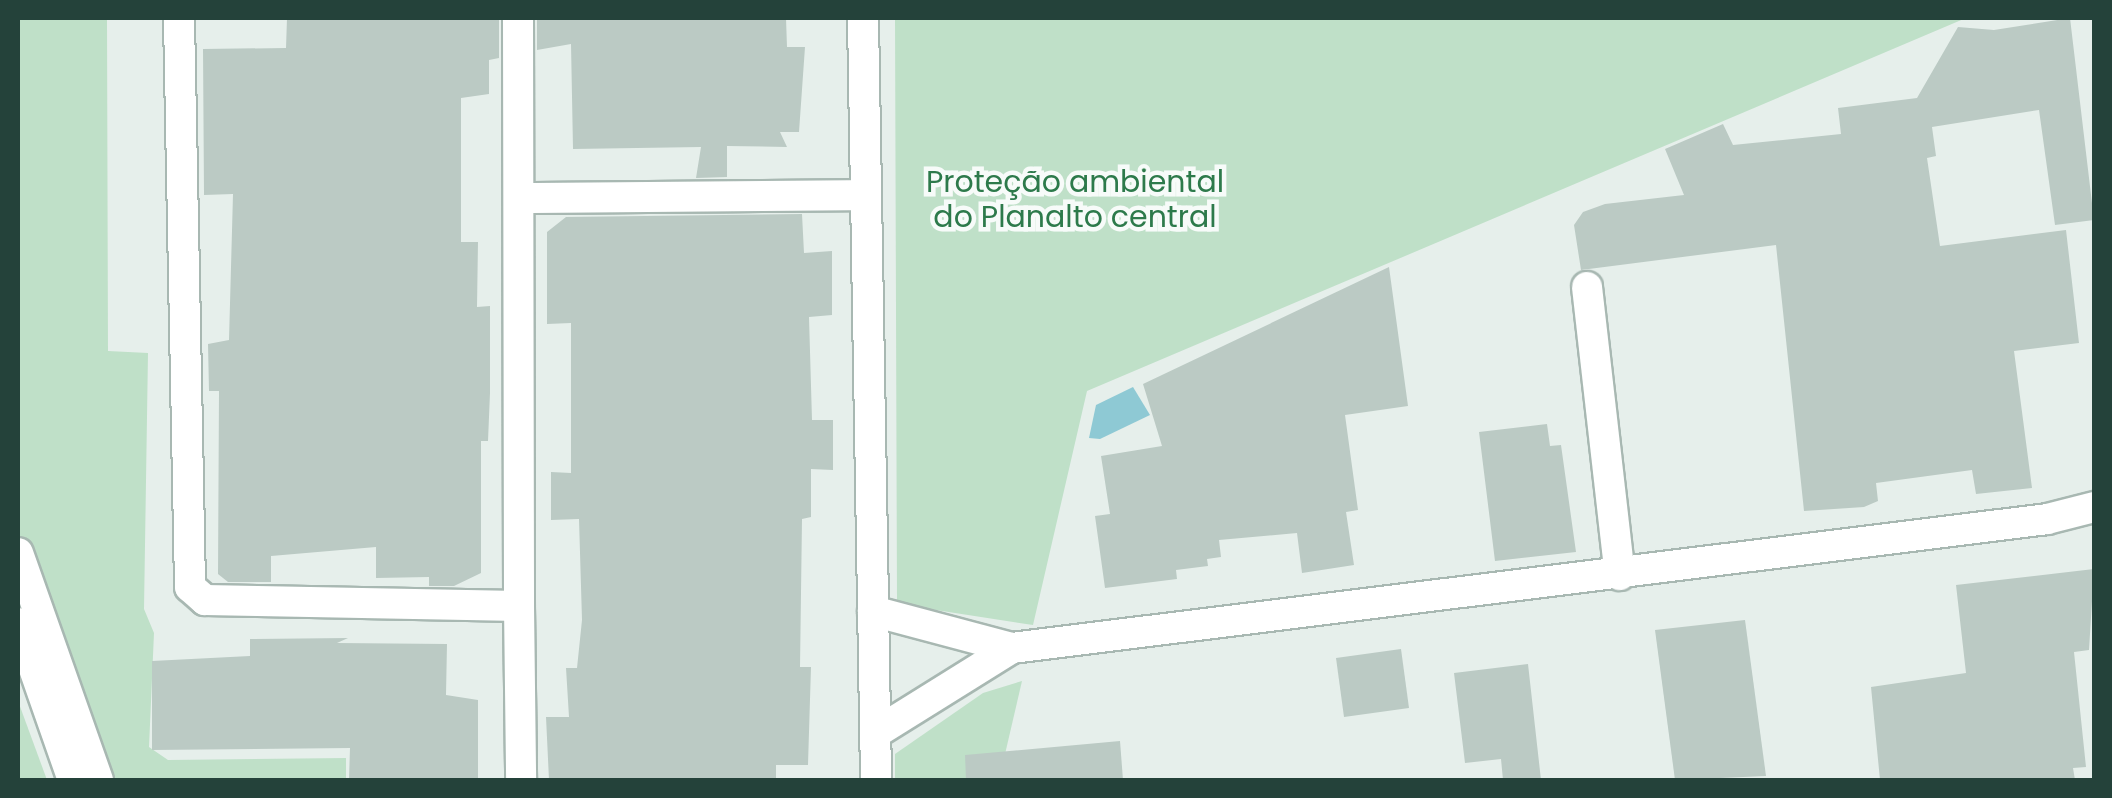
<!DOCTYPE html>
<html>
<head>
<meta charset="utf-8">
<style>
	body { margin:0 }
	#map { position:relative; width:2112px; height:798px; overflow:hidden; background:#e6efeb; font-family:Poppins,sans-serif }
	div>[style] { position:absolute }
	[style*='--x'] { left:calc(var(--x)*1px); top:calc(var(--y)*1px); width:calc(var(--w)*1px); rotate:calc(var(--a)*1deg) }
	.green>* { inset:0; background:#bfe0c8 }
	.water>* { inset:0; background:#8ec9d4 }
	.building>* { inset:0; background:#bbcac4 }
	.roads { filter:drop-shadow(2px 0 #a8b8b2) drop-shadow(-2px 0 #a8b8b2) drop-shadow(0 2px #a8b8b2) drop-shadow(0 -2px #a8b8b2) }
	.minor>* { height:30px; margin:-15px; padding:0 15px; transform-origin:15px; border-radius:15px; background:#fff }
	span { translate:-50% -50%; white-space:nowrap; text-align:center; line-height:1.15; -webkit-text-stroke:9px #f7fbf9; paint-order:stroke }
	.park-label { font-size:30px; color:#2d7a4b }
	.frame { position:absolute; inset:0; border:20px solid #24423a; pointer-events:none }
</style>
</head>
<body>
<div id="map">
	<div class="green">
		<i style="clip-path:polygon(18px 18px,107px 18px,108px 351px,148px 353px,144px 609px,154px 633px,149px 747px,168px 760px,346px 758px,346px 780px,88px 780px,18px 590px)"></i>
		<i style="clip-path:polygon(895px 18px,1966px 18px,1087px 391px,1033px 625px,897px 604px)"></i>
		<i style="clip-path:polygon(1022px 681px,999px 780px,895px 780px,895px 754px,983px 693px)"></i>
		<i style="clip-path:polygon(18px 701px,47px 780px,18px 780px)"></i>
	</div>
	<div class="water">
		<i style="clip-path:polygon(1133px 387px,1150px 415px,1100px 439px,1089px 438px,1096px 405px)"></i>
	</div>
	<div class="building">
		<i style="clip-path:polygon(287px 18px,499px 18px,499px 58px,489px 60px,489px 94px,461px 98px,461px 242px,478px 242px,477px 307px,490px 306px,490px 393px,488px 441px,481px 441px,481px 573px,454px 586px,429px 586px,429px 577px,376px 578px,376px 547px,271px 556px,271px 582px,228px 582px,218px 574px,219px 391px,209px 391px,208px 344px,229px 340px,233px 194px,204px 195px,203px 49px,286px 48px)"></i>
		<i style="clip-path:polygon(537px 18px,786px 18px,787px 47px,805px 47px,799px 132px,780px 132px,787px 147px,727px 146px,727px 177px,696px 178px,701px 147px,573px 149px,571px 44px,537px 50px)"></i>
		<i style="clip-path:polygon(2070px 18px,2094px 220px,2055px 225px,2039px 110px,1932px 127px,1936px 156px,1927px 158px,1940px 246px,2066px 230px,2079px 343px,2014px 351px,2032px 488px,1976px 494px,1972px 470px,1876px 483px,1878px 501px,1864px 507px,1804px 511px,1776px 245px,1581px 270px,1574px 225px,1583px 212px,1605px 204px,1684px 195px,1665px 149px,1723px 124px,1733px 145px,1841px 134px,1838px 108px,1917px 98px,1958px 27px,1994px 30px)"></i>
		<i style="clip-path:polygon(802px 214px,804px 253px,832px 251px,832px 315px,809px 317px,812px 420px,833px 420px,833px 470px,811px 469px,811px 517px,802px 519px,800px 667px,811px 667px,808px 765px,776px 765px,776px 780px,549px 780px,546px 717px,569px 717px,566px 668px,577px 668px,582px 620px,579px 519px,551px 520px,551px 472px,571px 473px,571px 323px,547px 324px,547px 232px,566px 217px)"></i>
		<i style="clip-path:polygon(1389px 267px,1408px 406px,1345px 415px,1358px 510px,1346px 512px,1354px 565px,1302px 573px,1297px 533px,1219px 540px,1221px 557px,1207px 559px,1208px 566px,1176px 570px,1177px 579px,1105px 588px,1095px 516px,1110px 514px,1101px 456px,1162px 446px,1143px 384px)"></i>
		<i style="clip-path:polygon(1547px 424px,1550px 446px,1561px 445px,1576px 552px,1495px 561px,1479px 432px)"></i>
		<i style="clip-path:polygon(2094px 569px,2089px 650px,2074px 652px,2086px 767px,2073px 768px,2075px 780px,1880px 780px,1871px 687px,1966px 673px,1956px 585px)"></i>
		<i style="clip-path:polygon(1745px 620px,1766px 776px,1675px 780px,1655px 630px)"></i>
		<i style="clip-path:polygon(348px 638px,337px 643px,447px 644px,446px 695px,478px 700px,478px 780px,349px 780px,350px 748px,152px 750px,152px 661px,250px 656px,250px 639px)"></i>
		<i style="clip-path:polygon(1401px 649px,1409px 708px,1344px 717px,1336px 658px)"></i>
		<i style="clip-path:polygon(1528px 664px,1541px 780px,1503px 780px,1501px 759px,1465px 763px,1454px 673px)"></i>
		<i style="clip-path:polygon(1120px 741px,1123px 780px,966px 780px,965px 755px)"></i>
	</div>
	<div class="roads">
		<div class="minor">
			<i style="--x:179;--y:18;--w:569;--a:88.89"></i>
			<i style="--x:190;--y:587;--w:20;--a:41"></i>
			<i style="--x:205;--y:600;--w:314;--a:1.1"></i>
			<i style="--x:519;--y:606;--w:174;--a:89.3"></i>
			<i style="--x:518;--y:18;--w:588;--a:89.9"></i>
			<i style="--x:863;--y:18;--w:762;--a:89.02"></i>
			<i style="--x:520;--y:198;--w:342;--a:-0.5"></i>
			<i style="--x:1587;--y:287;--w:290;--a:83.5"></i>
			<i style="--x:18;--y:553;--w:241;--a:70.6"></i>
			<i style="--x:873;--y:611;--w:144;--a:14.9"></i>
			<i style="--x:1012;--y:648;--w:1043;--a:-7.1"></i>
			<i style="--x:2047;--y:519;--w:49;--a:-14.3"></i>
			<i style="--x:18;--y:623;--w:166;--a:70.7"></i>
			<i style="--x:877;--y:732;--w:159;--a:-31.9"></i>
		</div>
	</div>
	<div class="park-label">
		<span style="left:1075px;top:199px">Proteção ambiental<br>do Planalto central</span>
	</div>
	<div class="frame"></div>
</div>
</body>
</html>
